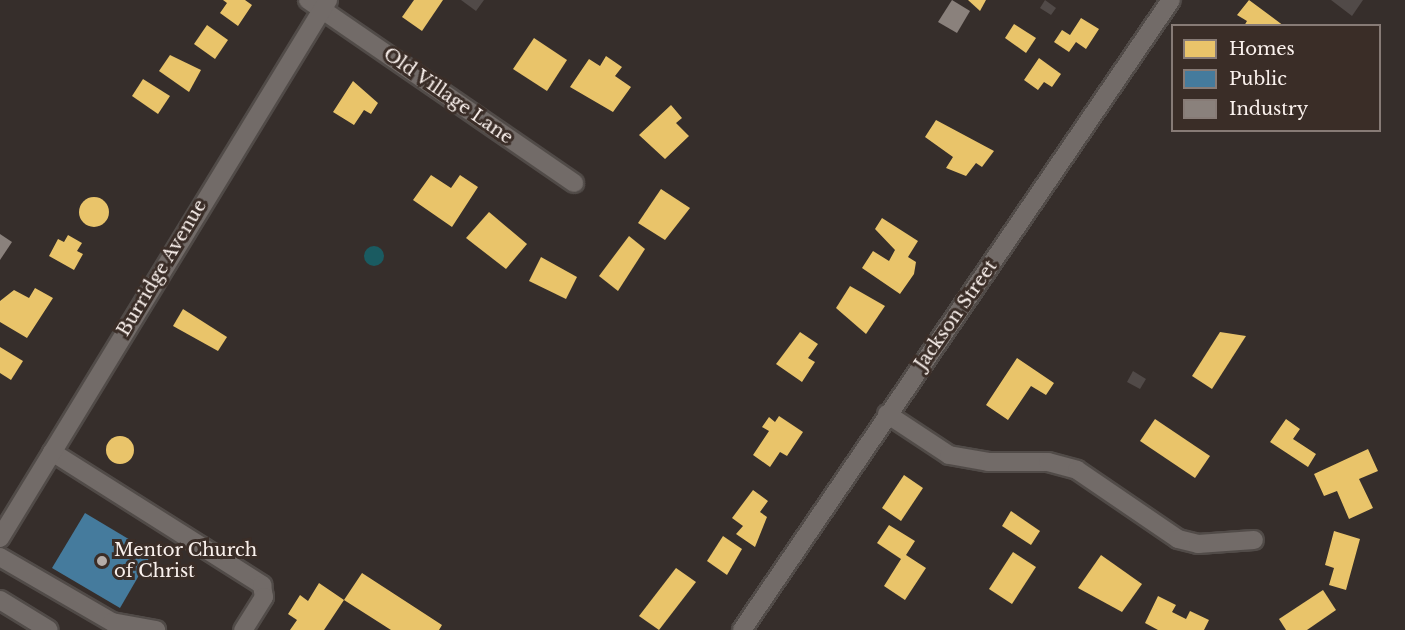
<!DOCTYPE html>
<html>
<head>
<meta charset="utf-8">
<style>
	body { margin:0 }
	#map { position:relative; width:1405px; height:630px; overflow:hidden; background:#362e2b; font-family:"Libre Baskerville",serif }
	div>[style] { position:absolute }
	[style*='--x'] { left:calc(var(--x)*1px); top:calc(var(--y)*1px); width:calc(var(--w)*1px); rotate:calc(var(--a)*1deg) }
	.water>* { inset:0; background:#1a5b61 }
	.round { border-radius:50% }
	.homes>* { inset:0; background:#e9c46a }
	.public>* { inset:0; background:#457b9d }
	.industry>* { inset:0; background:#8a817c }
	.building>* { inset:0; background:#514a48 }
	.roads { filter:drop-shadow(2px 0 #514b48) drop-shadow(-2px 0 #514b48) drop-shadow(0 2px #514b48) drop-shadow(0 -2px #514b48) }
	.minor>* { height:18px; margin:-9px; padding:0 9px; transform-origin:9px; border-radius:9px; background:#726b68 }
	.dots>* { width:16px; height:16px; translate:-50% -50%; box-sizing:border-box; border:3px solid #3a2d27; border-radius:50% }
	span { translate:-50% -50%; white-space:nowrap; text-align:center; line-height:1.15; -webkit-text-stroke:6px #3a2d27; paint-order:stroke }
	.street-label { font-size:18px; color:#faf1ed }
	.poi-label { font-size:18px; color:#faf1ed }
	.left { translate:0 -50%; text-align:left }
	.legend { position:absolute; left:1171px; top:24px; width:210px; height:108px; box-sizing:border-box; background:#3a2d27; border:2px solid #877b76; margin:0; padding:8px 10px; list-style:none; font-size:18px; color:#faf1ed }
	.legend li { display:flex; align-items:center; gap:12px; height:30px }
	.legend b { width:30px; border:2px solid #877b76 }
</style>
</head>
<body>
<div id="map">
	<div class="water">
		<i class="round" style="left:364px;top:246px;width:20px;height:20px"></i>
	</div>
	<div class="homes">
		<i style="clip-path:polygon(223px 0,245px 0,252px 5px,238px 26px,220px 13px,227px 3px)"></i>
		<i style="clip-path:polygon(414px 0,443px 0,422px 31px,402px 17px)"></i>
		<i style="clip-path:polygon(968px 0,986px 0,980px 11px)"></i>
		<i style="clip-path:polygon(1249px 0,1284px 26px,1244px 26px,1247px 21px,1237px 15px)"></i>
		<i style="clip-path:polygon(1081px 18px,1099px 29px,1086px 49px,1076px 42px,1069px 52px,1054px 42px,1062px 30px,1070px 35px)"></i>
		<i style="clip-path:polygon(1014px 24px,1036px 38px,1026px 53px,1005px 38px)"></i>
		<i style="clip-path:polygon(207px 25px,228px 40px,215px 59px,194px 44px)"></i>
		<i style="clip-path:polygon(534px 38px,567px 60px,547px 91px,513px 69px)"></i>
		<i style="clip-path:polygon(170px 55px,201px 70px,189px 92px,159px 71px)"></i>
		<i style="clip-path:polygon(606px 56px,622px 67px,615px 76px,631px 87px,613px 112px,570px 87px,589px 59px,600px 66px)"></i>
		<i style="clip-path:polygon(1039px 58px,1061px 74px,1052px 87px,1044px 82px,1038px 90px,1024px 80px)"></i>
		<i style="clip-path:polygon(143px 79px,170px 96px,158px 114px,132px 96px)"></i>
		<i style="clip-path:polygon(353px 81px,378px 103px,371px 114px,364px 110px,354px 125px,333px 112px)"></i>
		<i style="clip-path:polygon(671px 105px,682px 118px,676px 123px,689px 136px,665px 159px,639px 135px)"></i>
		<i style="clip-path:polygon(936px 120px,994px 151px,982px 167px,976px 163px,966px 176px,946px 168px,953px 157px,925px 137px)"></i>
		<i style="clip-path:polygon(431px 175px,451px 188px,460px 175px,478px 187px,452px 227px,413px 200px)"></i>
		<i style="clip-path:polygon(661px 189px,690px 208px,665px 240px,638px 223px)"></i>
		<i class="round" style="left:79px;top:197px;width:30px;height:30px"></i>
		<i style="clip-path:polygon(489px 212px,527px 244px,506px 269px,466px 238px)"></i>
		<i style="clip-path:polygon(882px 218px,918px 241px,908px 257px,916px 262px,914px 274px,900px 294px,862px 268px,873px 251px,889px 261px,895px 250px,875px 229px)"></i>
		<i style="clip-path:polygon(68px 235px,82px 243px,77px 251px,83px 254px,74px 270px,49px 256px,58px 239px,64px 242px)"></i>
		<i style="clip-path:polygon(629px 236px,645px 249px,618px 291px,599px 276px)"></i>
		<i style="clip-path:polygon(541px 257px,577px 277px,566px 299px,529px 281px)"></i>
		<i style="clip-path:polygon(850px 286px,885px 306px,866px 334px,836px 308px)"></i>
		<i style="clip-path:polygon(35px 288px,53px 298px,27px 338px,0 322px,0 301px,14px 290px,29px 298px)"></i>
		<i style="clip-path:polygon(183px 309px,227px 337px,218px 351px,173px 326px)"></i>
		<i style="clip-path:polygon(800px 332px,818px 344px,808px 358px,815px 362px,802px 382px,776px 364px)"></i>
		<i style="clip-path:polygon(1220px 332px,1246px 336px,1212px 389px,1192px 376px)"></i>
		<i style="clip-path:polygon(0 347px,23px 361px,11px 380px,0 373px)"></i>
		<i style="clip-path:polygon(1017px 358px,1054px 383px,1046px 395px,1031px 386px,1008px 420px,986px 405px)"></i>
		<i style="clip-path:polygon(779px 416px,803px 432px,787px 456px,780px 452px,770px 467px,753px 455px,769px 431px,762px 427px,769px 417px,775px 422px)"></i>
		<i style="clip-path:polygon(1155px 419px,1210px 456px,1195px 478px,1140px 441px)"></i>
		<i style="clip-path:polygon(1286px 419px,1300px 429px,1293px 439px,1316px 454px,1308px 467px,1270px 442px)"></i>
		<i class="round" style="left:106px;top:436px;width:28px;height:28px"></i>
		<i style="clip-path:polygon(1368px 449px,1378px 471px,1359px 479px,1373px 508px,1349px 519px,1337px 491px,1324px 496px,1314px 474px)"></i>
		<i style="clip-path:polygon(904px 475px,923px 488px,901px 521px,882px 508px)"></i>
		<i style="clip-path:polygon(753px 490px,768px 501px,760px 512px,767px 517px,755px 547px,736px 534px,743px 526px,732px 518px)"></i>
		<i style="clip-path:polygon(1011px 511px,1040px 531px,1031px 545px,1002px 526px)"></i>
		<i style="clip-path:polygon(889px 525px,915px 541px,906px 555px,926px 568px,905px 600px,884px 586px,901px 559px,877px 543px)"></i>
		<i style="clip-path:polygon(1334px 531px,1360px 539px,1346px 590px,1329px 585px,1334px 568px,1325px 565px)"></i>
		<i style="clip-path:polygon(723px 536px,742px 549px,727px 575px,707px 561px)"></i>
		<i style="clip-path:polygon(1013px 552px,1036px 567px,1012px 604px,989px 589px)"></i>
		<i style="clip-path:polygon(1101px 555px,1142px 584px,1122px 612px,1078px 588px)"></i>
		<i style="clip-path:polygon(676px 568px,696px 582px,659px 630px,639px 616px)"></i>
		<i style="clip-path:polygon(362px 573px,442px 625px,439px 630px,391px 630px,344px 600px,324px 630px,290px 630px,297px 620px,288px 614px,300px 595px,308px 601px,319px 583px,344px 600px)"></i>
		<i style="clip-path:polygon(1323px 590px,1336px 610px,1307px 630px,1286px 630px,1279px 619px)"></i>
		<i style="clip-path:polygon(1158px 596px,1176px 605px,1172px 612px,1186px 619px,1190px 611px,1209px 620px,1204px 630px,1158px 630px,1145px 623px)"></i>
	</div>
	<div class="public">
		<i style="clip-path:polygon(85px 513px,152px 553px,120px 608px,52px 568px)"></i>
	</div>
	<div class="industry">
		<i style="clip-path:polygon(952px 0,970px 11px,957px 33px,938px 22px)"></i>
		<i style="clip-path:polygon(0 234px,12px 242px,0 260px)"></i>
	</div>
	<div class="building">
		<i style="clip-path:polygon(461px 0,484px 0,476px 11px)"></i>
		<i style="clip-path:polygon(1045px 0,1056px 8px,1051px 15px,1040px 8px)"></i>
		<i style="clip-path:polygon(1331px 0,1363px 0,1352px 16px)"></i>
		<i style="clip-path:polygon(1133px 371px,1146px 379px,1140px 389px,1127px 382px)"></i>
	</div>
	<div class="roads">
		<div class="minor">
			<i style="--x:308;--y:0;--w:323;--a:34.5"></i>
			<i style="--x:887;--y:414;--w:74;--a:33.5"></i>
			<i style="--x:949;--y:455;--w:40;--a:10"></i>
			<i style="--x:988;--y:462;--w:60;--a:0"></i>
			<i style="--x:1048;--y:462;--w:30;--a:15"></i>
			<i style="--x:1077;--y:470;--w:122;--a:34.3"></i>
			<i style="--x:1178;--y:539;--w:21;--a:14"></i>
			<i style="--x:1198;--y:544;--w:56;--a:-4.1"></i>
			<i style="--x:52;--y:452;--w:249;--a:32.3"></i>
			<i style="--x:262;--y:585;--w:12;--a:81"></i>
			<i style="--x:264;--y:597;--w:39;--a:122"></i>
			<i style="--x:0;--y:538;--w:630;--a:-58.63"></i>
			<i style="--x:0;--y:557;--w:129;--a:30.1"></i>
			<i style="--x:112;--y:622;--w:45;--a:10.3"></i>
			<i style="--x:0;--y:600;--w:57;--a:31.5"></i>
			<i style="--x:742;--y:630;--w:762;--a:-55.75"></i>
		</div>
	</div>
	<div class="dots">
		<i style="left:102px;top:561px;background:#b5ada9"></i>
	</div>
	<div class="street-label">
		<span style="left:448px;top:96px;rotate:35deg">Old Village Lane</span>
		<span style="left:162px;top:268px;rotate:-59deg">Burridge Avenue</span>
		<span style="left:956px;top:315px;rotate:-55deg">Jackson Street</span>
	</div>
	<div class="poi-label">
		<span class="left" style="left:114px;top:561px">Mentor Church<br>of Christ</span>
	</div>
	<ul class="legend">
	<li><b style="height:16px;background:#e9c46a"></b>Homes</li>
	<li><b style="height:16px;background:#457b9d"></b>Public</li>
	<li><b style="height:16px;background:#8a817c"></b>Industry</li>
	</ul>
</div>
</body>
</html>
